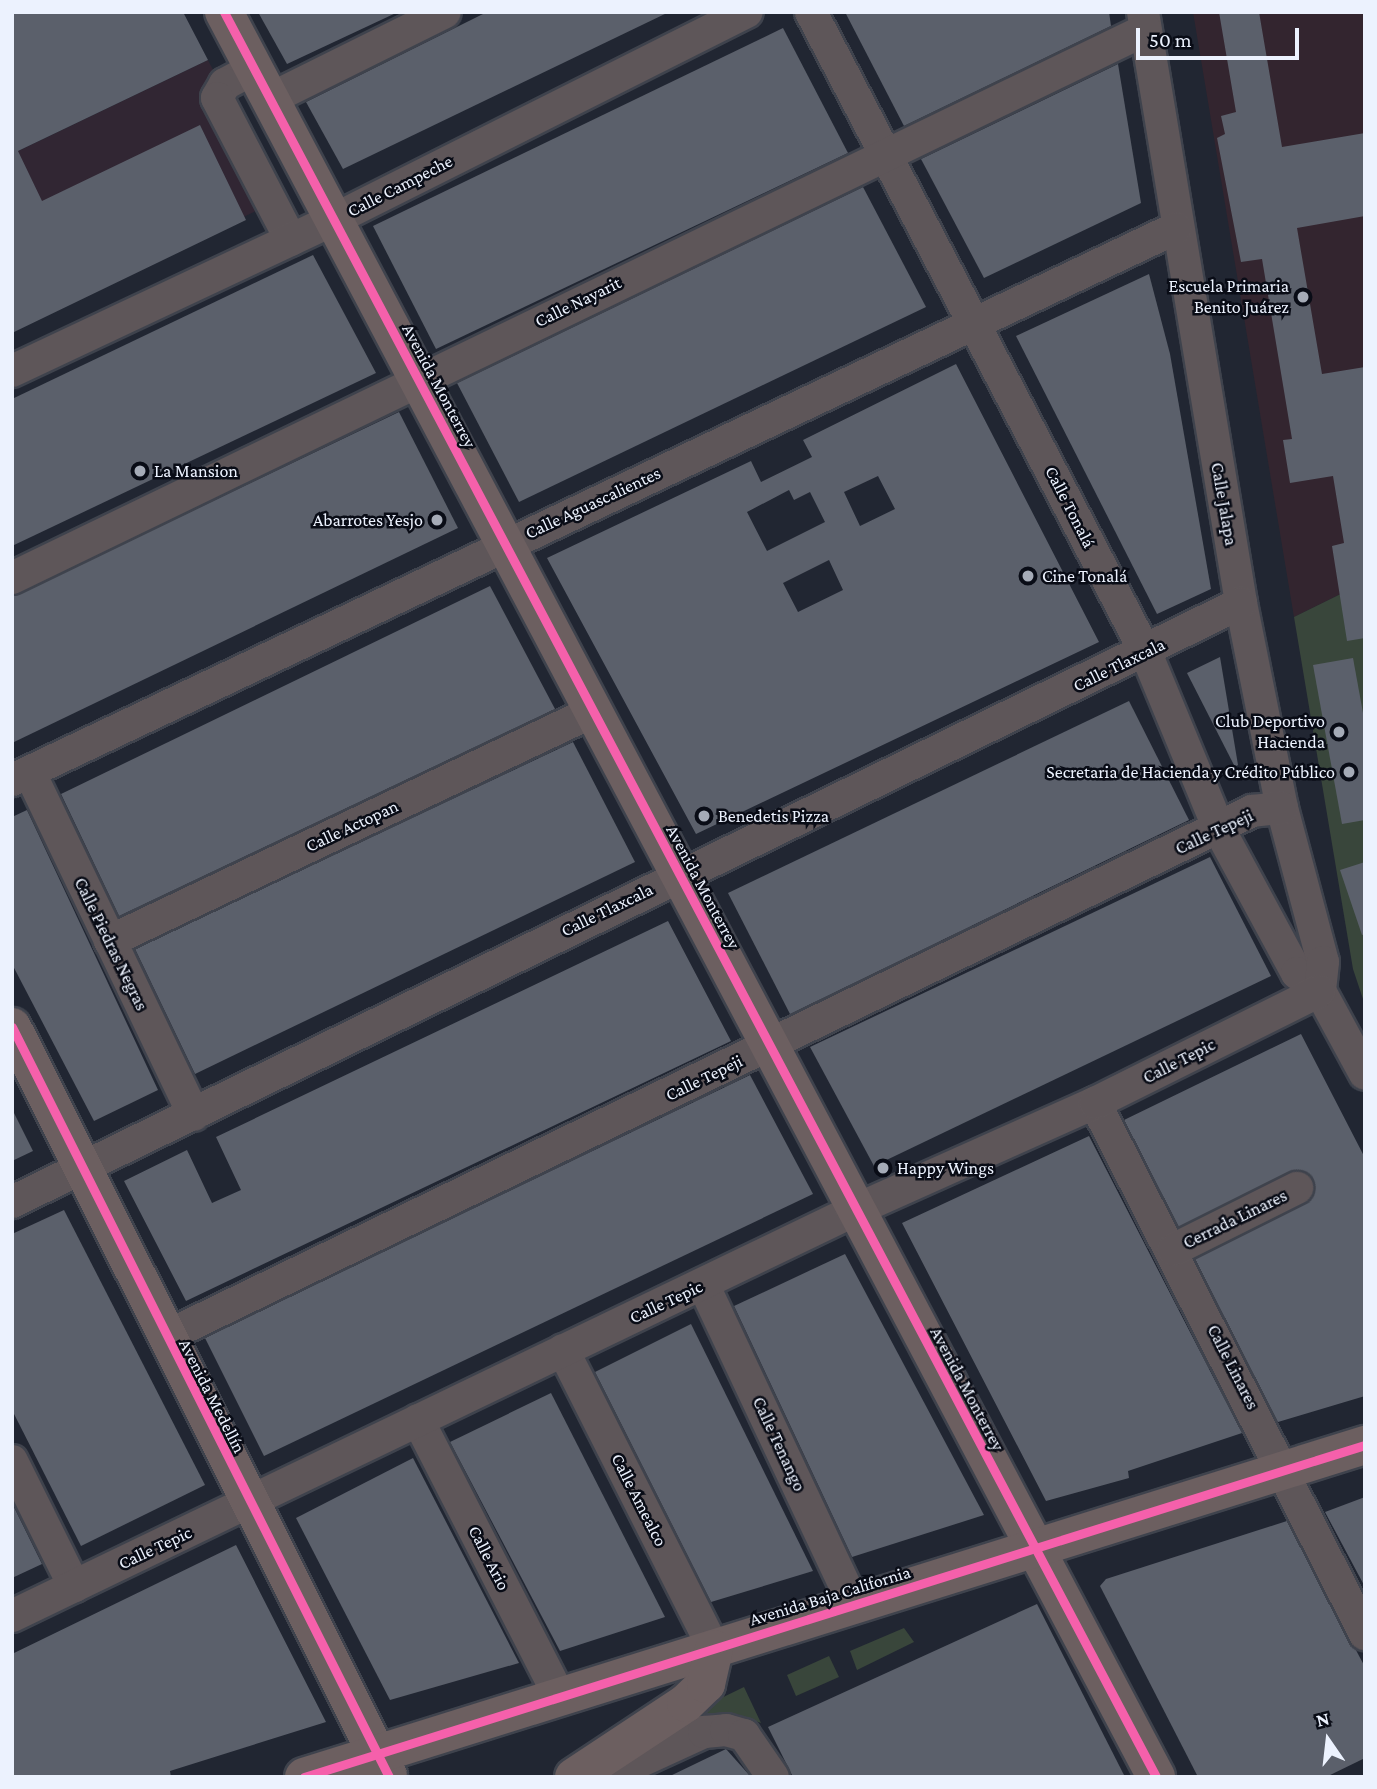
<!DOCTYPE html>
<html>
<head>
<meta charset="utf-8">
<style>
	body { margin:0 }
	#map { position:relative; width:1377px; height:1789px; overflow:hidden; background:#212632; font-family:"Crimson Pro",serif }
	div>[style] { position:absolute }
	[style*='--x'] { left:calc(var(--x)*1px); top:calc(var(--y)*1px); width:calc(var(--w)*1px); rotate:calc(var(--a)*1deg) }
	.commercial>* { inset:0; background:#312633 }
	.education>* { inset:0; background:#33252f }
	.green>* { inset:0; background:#39463b }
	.building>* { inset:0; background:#5b606b }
	.roads { filter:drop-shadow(2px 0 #3f434d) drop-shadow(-2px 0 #3f434d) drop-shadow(0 2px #3f434d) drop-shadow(0 -2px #3f434d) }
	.minor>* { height:32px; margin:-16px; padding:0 16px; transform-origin:16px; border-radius:16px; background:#5e5659 }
	.major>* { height:38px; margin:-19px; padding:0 19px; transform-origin:19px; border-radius:19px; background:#6c5f60 }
	.cycleway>* { height:9px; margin:-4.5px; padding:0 4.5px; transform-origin:4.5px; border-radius:4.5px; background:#f560ab }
	.dots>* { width:19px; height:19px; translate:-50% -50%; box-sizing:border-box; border:4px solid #090c16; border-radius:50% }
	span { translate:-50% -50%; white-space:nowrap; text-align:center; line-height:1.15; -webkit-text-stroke:5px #090c16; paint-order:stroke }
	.street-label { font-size:18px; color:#ecf2fe }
	.poi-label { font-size:18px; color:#ecf2fe }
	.right { translate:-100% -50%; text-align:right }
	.left { translate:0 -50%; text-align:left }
	.frame { position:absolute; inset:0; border:14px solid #ecf2fe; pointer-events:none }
	.north { position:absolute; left:1293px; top:1705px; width:70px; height:70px; -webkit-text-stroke:5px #090c16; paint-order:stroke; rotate:346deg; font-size:19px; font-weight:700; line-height:28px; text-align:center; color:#ecf2fe }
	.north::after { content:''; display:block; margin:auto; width:24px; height:32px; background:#ecf2fe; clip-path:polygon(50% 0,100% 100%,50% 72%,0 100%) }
	.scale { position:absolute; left:1136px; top:28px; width:163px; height:32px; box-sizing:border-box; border:4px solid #ecf2fe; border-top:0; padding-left:9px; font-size:21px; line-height:24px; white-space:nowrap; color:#ecf2fe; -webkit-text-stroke:5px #090c16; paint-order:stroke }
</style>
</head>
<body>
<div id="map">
	<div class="commercial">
		<i style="clip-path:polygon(208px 60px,279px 200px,12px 327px,12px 154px)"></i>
	</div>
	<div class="education">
		<i style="clip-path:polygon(1193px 12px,1365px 12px,1365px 582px,1294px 617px)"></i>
	</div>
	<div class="green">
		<i style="clip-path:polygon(1365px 582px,1365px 1005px,1353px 969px,1294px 617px)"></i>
		<i style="clip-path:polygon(904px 1628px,914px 1642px,857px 1670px,850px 1651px)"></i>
		<i style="clip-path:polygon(829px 1656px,839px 1677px,796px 1696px,787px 1675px)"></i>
		<i style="clip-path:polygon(744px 1687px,761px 1723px,737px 1714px,682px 1717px)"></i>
	</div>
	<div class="building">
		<i style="clip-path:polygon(12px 12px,183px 12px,208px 60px,18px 151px,42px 201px,200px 125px,246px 220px,12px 333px)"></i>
		<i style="clip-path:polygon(258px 12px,398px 12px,287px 64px)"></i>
		<i style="clip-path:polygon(487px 12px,669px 12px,343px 169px,306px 102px)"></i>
		<i style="clip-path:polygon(845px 12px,1109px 12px,1111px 26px,904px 126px)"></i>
		<i style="clip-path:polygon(1219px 12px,1259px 12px,1282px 147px,1365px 133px,1365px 216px,1297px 228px,1322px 374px,1365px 367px,1365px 638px,1347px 641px,1332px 546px,1344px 543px,1333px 476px,1290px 483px,1283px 440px,1292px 439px,1262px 259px,1241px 262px,1217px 138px,1225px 134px,1221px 116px,1236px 112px)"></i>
		<i style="clip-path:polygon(783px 28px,848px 153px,436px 349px,373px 226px)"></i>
		<i style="clip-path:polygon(1118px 64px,1141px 203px,984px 278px,921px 159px)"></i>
		<i style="clip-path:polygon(863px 187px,926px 307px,519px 502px,457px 383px)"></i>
		<i style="clip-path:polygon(313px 255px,376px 373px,12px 546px,12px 399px)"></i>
		<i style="clip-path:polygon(1149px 274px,1170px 354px,1211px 589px,1157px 614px,1016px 336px)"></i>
		<i style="clip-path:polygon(evenodd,956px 364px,1099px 642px,696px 834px,547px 558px,751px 461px,761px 482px,812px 457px,803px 440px,956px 364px,878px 476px,895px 509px,860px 526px,844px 492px,878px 476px,956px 364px,789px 490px,794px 500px,810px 492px,825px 522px,767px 551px,747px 512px,789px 490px,956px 364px,829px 560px,843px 590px,798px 612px,783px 583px,829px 560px)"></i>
		<i style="clip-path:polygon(399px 412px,458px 528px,12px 743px,12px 597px)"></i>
		<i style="clip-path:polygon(490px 586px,555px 709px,119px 916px,61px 794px)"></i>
		<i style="clip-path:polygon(1220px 657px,1238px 765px,1235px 767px,1187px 673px)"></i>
		<i style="clip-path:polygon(1353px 658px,1365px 724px,1365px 820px,1342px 824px,1313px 665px)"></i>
		<i style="clip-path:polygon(1129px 701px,1189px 820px,790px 1014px,728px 893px)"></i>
		<i style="clip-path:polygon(573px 742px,635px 862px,195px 1074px,135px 949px)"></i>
		<i style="clip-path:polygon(27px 810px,158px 1090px,94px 1121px,12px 964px,12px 817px)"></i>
		<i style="clip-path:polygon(1210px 857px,1271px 976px,874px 1166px,810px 1047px)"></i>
		<i style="clip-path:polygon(1365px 862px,1365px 934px,1362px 935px,1340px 870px)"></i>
		<i style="clip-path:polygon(668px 921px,731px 1041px,186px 1301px,124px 1181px,187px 1150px,212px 1203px,241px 1190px,216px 1137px)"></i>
		<i style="clip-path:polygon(1301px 1034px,1365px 1158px,1365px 1396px,1278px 1422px,1195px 1259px,1305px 1204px,1315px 1190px,1313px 1179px,1299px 1170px,1289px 1172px,1179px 1227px,1124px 1120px)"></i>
		<i style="clip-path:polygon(750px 1075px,813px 1194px,264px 1456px,205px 1338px)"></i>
		<i style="clip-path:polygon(12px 1109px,33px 1151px,12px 1161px)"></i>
		<i style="clip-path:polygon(1089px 1136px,1242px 1433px,1128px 1471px,1129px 1478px,1046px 1501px,902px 1223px)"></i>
		<i style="clip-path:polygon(64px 1210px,205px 1485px,81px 1546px,12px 1410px,12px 1234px)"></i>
		<i style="clip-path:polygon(845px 1254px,984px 1515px,852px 1557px,734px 1306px)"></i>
		<i style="clip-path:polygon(691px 1324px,813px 1571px,711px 1602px,595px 1372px)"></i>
		<i style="clip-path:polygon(551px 1393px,665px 1617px,560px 1651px,450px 1442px)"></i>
		<i style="clip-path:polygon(413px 1458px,519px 1663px,390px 1700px,296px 1518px)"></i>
		<i style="clip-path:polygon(1365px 1497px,1365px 1587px,1325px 1512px)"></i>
		<i style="clip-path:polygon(12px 1503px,42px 1564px,12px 1578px)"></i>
		<i style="clip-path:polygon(1287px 1521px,1365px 1667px,1365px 1758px,1326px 1777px,1198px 1777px,1100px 1586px,1106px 1579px)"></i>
		<i style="clip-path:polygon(236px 1545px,326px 1722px,170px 1771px,171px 1777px,12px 1777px,12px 1654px)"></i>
		<i style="clip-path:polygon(1037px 1604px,1125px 1777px,793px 1777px,768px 1727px)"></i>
		<i style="clip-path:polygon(726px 1749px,751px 1777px,668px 1777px)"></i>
	</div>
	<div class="roads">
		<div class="minor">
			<i style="--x:811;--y:12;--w:723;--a:62.41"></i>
			<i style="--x:1146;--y:653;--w:191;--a:67.5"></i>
			<i style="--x:1219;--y:829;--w:164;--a:61.6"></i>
			<i style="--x:1297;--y:973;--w:29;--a:38"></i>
			<i style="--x:1320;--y:991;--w:94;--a:61.5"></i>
			<i style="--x:1143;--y:12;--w:599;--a:80.58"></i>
			<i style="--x:1241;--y:603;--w:209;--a:78.7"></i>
			<i style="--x:1282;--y:808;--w:159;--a:75.1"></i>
			<i style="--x:1323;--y:962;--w:29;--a:96"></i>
			<i style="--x:253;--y:69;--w:32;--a:152"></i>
			<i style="--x:225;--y:84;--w:16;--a:120"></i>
			<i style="--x:217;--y:98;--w:160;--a:62.5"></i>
			<i style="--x:270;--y:99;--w:195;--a:-26.4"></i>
			<i style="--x:12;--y:371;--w:355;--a:-25.2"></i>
			<i style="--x:333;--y:220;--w:463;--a:-26.7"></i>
			<i style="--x:12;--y:578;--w:1259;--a:-25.81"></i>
			<i style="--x:30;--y:773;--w:379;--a:64.4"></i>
			<i style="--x:12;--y:780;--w:1288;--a:-25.37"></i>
			<i style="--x:110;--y:941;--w:536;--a:-25.42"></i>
			<i style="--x:1095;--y:1103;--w:596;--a:63.05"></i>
			<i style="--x:12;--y:1202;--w:1367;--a:-25.98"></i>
			<i style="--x:1173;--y:1250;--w:139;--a:-26.6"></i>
			<i style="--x:703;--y:1284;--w:355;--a:64.8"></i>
			<i style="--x:165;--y:1337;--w:1208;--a:-25.82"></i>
			<i style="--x:1252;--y:811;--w:30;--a:-6"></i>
			<i style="--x:563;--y:1350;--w:335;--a:63.2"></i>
			<i style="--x:418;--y:1420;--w:311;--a:62.9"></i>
			<i style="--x:12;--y:1461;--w:140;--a:63.6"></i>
			<i style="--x:12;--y:1616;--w:933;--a:-25.71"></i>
			<i style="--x:853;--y:1211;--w:265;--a:-24.1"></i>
			<i style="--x:1095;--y:1103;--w:251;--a:-26.5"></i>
			<i style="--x:606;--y:1777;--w:108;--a:-24.7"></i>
			<i style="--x:704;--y:1732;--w:22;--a:-5"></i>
			<i style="--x:726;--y:1730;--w:19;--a:16"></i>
			<i style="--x:744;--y:1735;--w:51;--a:55.4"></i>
		</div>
		<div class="major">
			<i style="--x:224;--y:12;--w:1996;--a:62.16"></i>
			<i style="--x:12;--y:1027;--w:838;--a:63.34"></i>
			<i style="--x:304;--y:1777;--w:1112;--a:-17.38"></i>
			<i style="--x:574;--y:1777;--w:134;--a:-33.5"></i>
			<i style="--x:686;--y:1703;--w:28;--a:-44"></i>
			<i style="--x:706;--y:1684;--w:36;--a:-77"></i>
		</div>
	</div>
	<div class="cycleway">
		<i style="--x:224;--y:12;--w:1996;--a:62.16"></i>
		<i style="--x:12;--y:1027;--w:839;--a:63.31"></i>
		<i style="--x:304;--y:1777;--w:1112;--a:-17.38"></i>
	</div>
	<div class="dots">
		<i style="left:1303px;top:297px;background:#a5abb7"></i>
		<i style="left:140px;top:471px;background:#a5abb7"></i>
		<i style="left:437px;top:520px;background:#a5abb7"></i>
		<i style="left:1028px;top:576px;background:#a5abb7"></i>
		<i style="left:1339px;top:732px;background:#a5abb7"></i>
		<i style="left:1349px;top:772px;background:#a5abb7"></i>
		<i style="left:704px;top:816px;background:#a5abb7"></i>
		<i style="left:883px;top:1168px;background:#a5abb7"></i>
	</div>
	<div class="street-label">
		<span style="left:400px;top:186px;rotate:-27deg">Calle Campeche</span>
		<span style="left:578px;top:302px;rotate:-26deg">Calle Nayarit</span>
		<span style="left:439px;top:386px;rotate:62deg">Avenida Monterrey</span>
		<span style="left:593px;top:503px;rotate:-25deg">Calle Aguascalientes</span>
		<span style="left:1224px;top:504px;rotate:80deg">Calle Jalapa</span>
		<span style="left:1070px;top:507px;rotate:63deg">Calle Tonalá</span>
		<span style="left:1119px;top:665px;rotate:-26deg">Calle Tlaxcala</span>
		<span style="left:352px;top:826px;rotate:-25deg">Calle Actopan</span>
		<span style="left:1214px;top:832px;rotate:-25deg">Calle Tepeji</span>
		<span style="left:703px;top:887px;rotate:62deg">Avenida Monterrey</span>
		<span style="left:607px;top:910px;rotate:-26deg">Calle Tlaxcala</span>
		<span style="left:111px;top:944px;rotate:64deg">Calle Piedras Negras</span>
		<span style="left:1179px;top:1061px;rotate:-27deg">Calle Tepic</span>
		<span style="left:704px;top:1078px;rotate:-26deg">Calle Tepeji</span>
		<span style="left:1235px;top:1219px;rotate:-26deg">Cerrada Linares</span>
		<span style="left:666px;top:1302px;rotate:-25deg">Calle Tepic</span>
		<span style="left:1233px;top:1367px;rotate:63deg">Calle Linares</span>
		<span style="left:967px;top:1389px;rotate:62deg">Avenida Monterrey</span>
		<span style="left:212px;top:1396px;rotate:63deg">Avenida Medellín</span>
		<span style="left:779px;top:1444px;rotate:65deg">Calle Tenango</span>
		<span style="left:639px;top:1500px;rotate:63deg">Calle Amealco</span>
		<span style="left:155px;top:1548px;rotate:-25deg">Calle Tepic</span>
		<span style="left:489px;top:1558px;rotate:63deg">Calle Ario</span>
		<span style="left:830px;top:1596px;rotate:-17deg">Avenida Baja California</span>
	</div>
	<div class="poi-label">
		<span class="right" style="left:1289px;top:297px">Escuela Primaria<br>Benito Juárez</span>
		<span class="left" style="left:154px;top:471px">La Mansion</span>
		<span class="right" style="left:423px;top:520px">Abarrotes Yesjo</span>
		<span class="left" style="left:1042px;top:576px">Cine Tonalá</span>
		<span class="right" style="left:1325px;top:732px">Club Deportivo<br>Hacienda</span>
		<span class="right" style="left:1335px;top:772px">Secretaria de Hacienda y Crédito Público</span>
		<span class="left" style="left:718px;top:816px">Benedetis Pizza</span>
		<span class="left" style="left:897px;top:1168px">Happy Wings</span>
	</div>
	<div class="frame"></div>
	<div class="north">N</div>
	<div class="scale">50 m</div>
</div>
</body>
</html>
